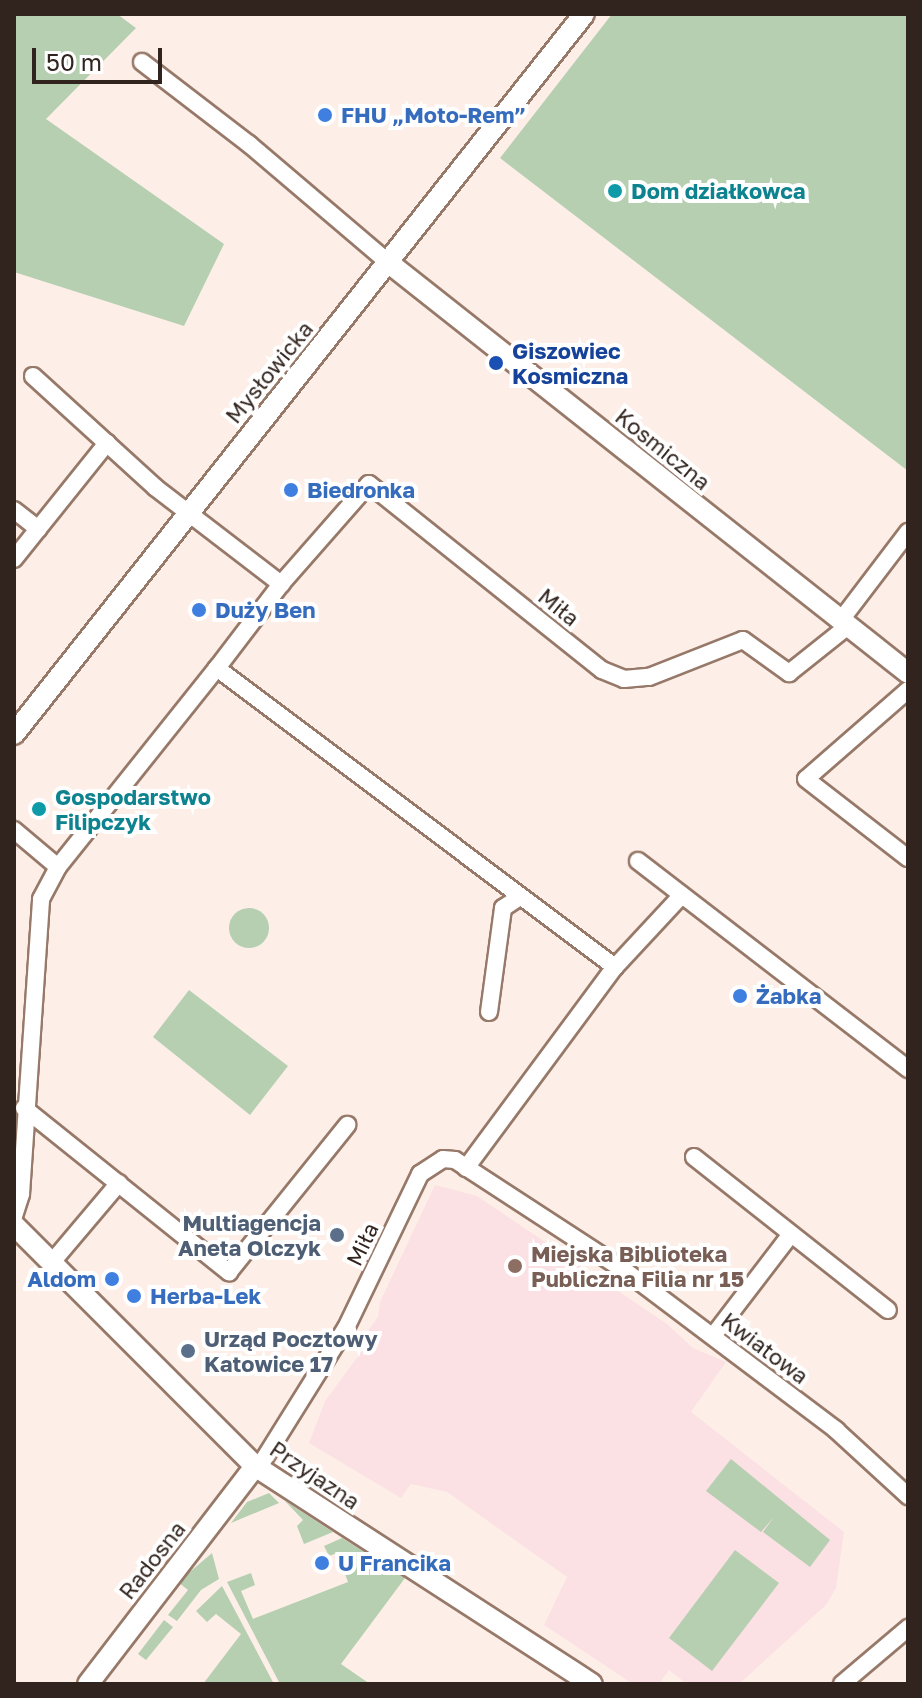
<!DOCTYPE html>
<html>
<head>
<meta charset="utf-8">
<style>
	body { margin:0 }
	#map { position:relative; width:922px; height:1698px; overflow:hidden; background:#fdefe8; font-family:"Golos Text",sans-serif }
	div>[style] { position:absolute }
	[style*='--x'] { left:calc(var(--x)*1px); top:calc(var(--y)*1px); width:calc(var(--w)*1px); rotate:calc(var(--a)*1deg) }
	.education>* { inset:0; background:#fbe0e4 }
	.green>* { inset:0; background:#b6cfb1 }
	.round { border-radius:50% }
	.roads { filter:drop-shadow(2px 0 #977969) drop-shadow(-2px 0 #977969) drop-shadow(0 2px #977969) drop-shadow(0 -2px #977969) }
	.minor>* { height:16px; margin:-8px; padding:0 8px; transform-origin:8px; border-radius:8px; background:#fff }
	.tertiary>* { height:20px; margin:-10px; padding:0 10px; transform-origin:10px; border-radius:10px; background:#fff }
	.dots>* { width:22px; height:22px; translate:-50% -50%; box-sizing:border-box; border:4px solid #fff; border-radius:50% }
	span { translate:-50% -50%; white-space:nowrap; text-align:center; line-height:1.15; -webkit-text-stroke:8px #fff; paint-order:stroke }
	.shop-label { font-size:22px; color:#366cbe; font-weight:700 }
	.left { translate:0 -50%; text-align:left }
	.right { translate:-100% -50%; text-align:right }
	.culture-label { font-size:22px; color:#0d838f; font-weight:700 }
	.transit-label { font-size:22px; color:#164399; font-weight:700 }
	.street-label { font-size:22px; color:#31241e }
	.service-label { font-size:22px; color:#4e5e75; font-weight:700 }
	.education-label { font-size:22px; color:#785e54; font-weight:700 }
	.frame { position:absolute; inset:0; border:16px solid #31241e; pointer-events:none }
	.scale { position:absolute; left:32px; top:48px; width:130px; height:36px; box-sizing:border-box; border:4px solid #31241e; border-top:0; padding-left:10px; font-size:24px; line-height:28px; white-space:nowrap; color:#31241e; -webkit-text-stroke:6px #fff; paint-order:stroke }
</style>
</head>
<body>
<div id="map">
	<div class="education">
		<i style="clip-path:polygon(435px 1185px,477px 1196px,667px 1324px,693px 1348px,726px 1362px,691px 1412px,844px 1532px,836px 1588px,826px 1605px,739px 1684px,687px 1684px,669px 1670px,659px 1684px,633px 1684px,544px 1625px,567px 1577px,447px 1492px,411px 1484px,401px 1498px,309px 1443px,325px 1401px,362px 1351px,357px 1346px,378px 1317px,380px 1302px)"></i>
	</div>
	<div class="green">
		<i style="clip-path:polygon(14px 14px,117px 14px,136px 28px,46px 119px,224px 244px,184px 326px,14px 272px)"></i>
		<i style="clip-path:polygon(612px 14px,908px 14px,908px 471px,500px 158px)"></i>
		<i class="round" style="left:229px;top:908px;width:40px;height:40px"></i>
		<i style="clip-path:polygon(189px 990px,288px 1066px,250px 1115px,153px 1037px)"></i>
		<i style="clip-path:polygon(731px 1459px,830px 1540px,810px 1567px,763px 1532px,774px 1517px,761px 1532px,706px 1491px)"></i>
		<i style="clip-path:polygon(269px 1493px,279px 1503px,231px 1523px,247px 1502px)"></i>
		<i style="clip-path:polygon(285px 1501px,333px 1532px,304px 1544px,297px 1526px,303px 1520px)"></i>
		<i style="clip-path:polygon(342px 1538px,405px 1578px,341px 1664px,370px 1684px,280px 1684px,227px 1582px,251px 1573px,255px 1585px,241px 1591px,253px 1619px,348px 1582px,337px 1553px,329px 1556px,324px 1546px)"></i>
		<i style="clip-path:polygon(735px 1550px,779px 1583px,712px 1671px,669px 1638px)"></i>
		<i style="clip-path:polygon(212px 1553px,219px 1579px,201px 1590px,177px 1621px,168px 1615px,188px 1590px,178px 1582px)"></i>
		<i style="clip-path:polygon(222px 1586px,274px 1684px,203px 1684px,241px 1634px,216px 1614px,207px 1622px,196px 1611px)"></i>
		<i style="clip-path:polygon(164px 1620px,173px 1627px,146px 1660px,138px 1654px)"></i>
	</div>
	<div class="roads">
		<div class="minor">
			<i style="--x:142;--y:62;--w:135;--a:37.5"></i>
			<i style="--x:249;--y:144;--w:184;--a:40.4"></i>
			<i style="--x:33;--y:376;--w:166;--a:42.3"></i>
			<i style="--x:156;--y:488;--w:158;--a:37.5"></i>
			<i style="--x:14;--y:510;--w:31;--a:38"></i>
			<i style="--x:14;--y:559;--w:149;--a:-51.3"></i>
			<i style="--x:841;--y:620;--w:111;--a:-52.7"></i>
			<i style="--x:908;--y:690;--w:135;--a:138.9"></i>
			<i style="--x:806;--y:779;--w:129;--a:37.8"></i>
			<i style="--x:14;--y:830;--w:57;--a:40.1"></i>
			<i style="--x:638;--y:861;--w:341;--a:37.6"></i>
			<i style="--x:615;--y:967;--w:498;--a:-143.1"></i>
			<i style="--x:217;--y:668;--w:106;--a:-52.7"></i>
			<i style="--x:281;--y:584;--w:133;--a:-48.7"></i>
			<i style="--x:369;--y:484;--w:298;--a:38.6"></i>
			<i style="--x:602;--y:670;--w:24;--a:22"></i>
			<i style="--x:624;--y:679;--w:25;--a:-5"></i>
			<i style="--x:649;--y:677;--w:101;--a:-21.5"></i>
			<i style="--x:743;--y:640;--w:57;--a:35.7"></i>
			<i style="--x:789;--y:673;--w:75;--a:-38.5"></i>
			<i style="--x:489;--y:1012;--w:105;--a:-82.3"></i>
			<i style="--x:503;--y:908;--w:20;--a:-33"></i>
			<i style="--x:24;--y:1108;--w:263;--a:38.7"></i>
			<i style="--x:229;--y:1272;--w:189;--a:-51.2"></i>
			<i style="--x:694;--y:1157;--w:247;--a:38.3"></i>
			<i style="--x:466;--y:1168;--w:250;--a:-53.5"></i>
			<i style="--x:615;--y:967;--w:98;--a:-47.1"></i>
			<i style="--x:14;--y:1216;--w:23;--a:-72"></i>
			<i style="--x:21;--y:1194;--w:296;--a:-86.1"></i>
			<i style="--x:41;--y:899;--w:36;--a:-62"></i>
			<i style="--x:58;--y:867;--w:255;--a:-51.4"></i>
			<i style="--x:53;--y:1261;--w:102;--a:-49.8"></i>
			<i style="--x:713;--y:1336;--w:128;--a:-52.6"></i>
			<i style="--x:255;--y:1466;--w:11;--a:-38"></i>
			<i style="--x:264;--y:1459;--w:155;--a:-58"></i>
			<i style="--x:346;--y:1328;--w:171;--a:-64.3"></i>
			<i style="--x:420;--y:1174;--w:27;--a:-33"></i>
			<i style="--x:443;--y:1159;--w:12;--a:5"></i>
			<i style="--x:455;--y:1160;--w:202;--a:33.1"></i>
			<i style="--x:624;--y:1270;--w:266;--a:37"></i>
			<i style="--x:836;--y:1430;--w:98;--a:42.5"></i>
			<i style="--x:842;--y:1684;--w:87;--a:-40.3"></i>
		</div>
		<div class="tertiary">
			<i style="--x:389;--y:263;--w:661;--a:38.31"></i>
			<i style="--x:14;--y:734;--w:918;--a:-51.63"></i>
			<i style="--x:14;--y:1225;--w:341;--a:45"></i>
			<i style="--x:255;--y:1466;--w:401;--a:32.9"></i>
			<i style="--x:88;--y:1684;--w:275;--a:-52.5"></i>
		</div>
	</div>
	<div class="dots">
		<i style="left:325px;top:115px;background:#3f7fe0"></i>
		<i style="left:615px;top:191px;background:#0f9aa8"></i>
		<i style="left:496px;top:363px;background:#1a4fb4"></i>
		<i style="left:291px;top:490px;background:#3f7fe0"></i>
		<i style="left:199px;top:610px;background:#3f7fe0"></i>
		<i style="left:39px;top:809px;background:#0f9aa8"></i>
		<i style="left:740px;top:996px;background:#3f7fe0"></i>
		<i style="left:337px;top:1235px;background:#5c6f8a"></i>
		<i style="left:515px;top:1266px;background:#8d6e63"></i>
		<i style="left:112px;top:1279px;background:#3f7fe0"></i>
		<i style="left:134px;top:1296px;background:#3f7fe0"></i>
		<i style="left:188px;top:1351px;background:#5c6f8a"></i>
		<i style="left:322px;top:1563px;background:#3f7fe0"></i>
	</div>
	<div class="shop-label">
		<span class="left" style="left:341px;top:115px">FHU „Moto-Rem”</span>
		<span class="left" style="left:307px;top:490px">Biedronka</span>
		<span class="left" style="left:215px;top:610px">Duży Ben</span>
		<span class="left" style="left:756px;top:996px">Żabka</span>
		<span class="right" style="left:96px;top:1279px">Aldom</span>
		<span class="left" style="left:150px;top:1296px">Herba-Lek</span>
		<span class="left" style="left:338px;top:1563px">U Francika</span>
	</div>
	<div class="culture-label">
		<span class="left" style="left:631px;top:191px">Dom działkowca</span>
		<span class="left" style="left:55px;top:809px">Gospodarstwo<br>Filipczyk</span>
	</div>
	<div class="transit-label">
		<span class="left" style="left:512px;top:363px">Giszowiec<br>Kosmiczna</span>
	</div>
	<div class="street-label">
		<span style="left:269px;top:372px;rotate:-51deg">Mysłowicka</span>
		<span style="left:663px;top:449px;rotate:39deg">Kosmiczna</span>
		<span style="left:559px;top:607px;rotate:39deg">Miła</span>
		<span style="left:362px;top:1244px;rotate:-64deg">Miła</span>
		<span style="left:765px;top:1348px;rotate:37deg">Kwiatowa</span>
		<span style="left:315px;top:1475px;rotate:34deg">Przyjazna</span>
		<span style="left:152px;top:1560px;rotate:-52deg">Radosna</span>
	</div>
	<div class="service-label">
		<span class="right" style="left:321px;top:1235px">Multiagencja<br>Aneta Olczyk</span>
		<span class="left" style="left:204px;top:1351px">Urząd Pocztowy<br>Katowice 17</span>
	</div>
	<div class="education-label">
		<span class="left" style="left:531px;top:1266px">Miejska Biblioteka<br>Publiczna Filia nr 15</span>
	</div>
	<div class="frame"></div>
	<div class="scale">50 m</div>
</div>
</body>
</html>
